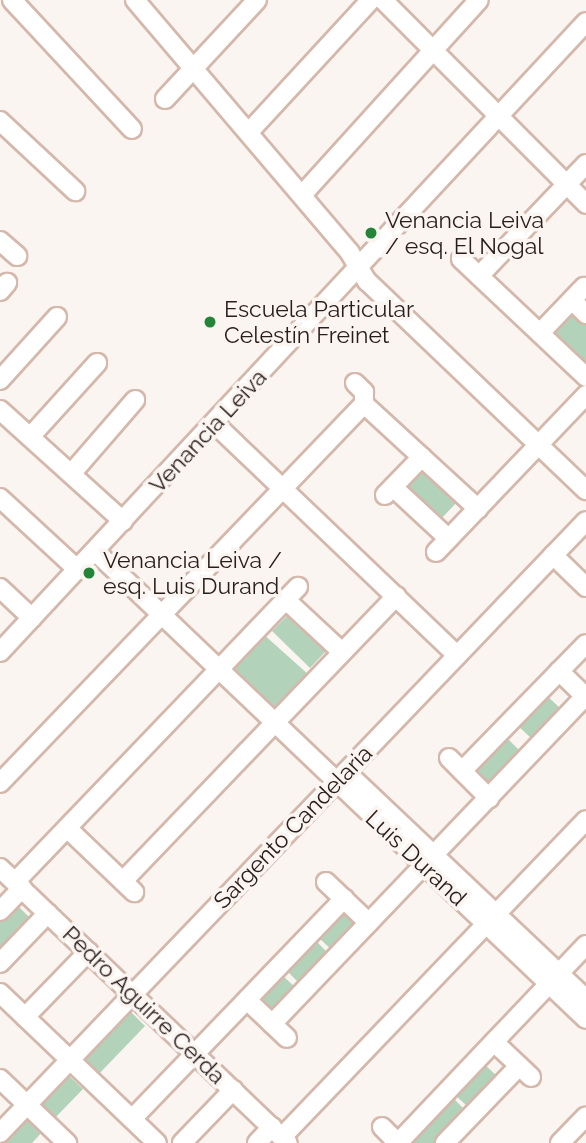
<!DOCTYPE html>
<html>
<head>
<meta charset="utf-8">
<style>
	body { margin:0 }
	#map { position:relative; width:586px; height:1143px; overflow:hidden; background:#fbf5f2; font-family:Raleway,sans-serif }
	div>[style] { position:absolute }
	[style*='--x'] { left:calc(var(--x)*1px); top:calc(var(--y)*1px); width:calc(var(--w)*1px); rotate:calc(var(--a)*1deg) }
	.green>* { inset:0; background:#b2d3ba }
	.roads { filter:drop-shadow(2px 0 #d4b8ab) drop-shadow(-2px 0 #d4b8ab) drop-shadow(0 2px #d4b8ab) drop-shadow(0 -2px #d4b8ab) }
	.minor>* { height:18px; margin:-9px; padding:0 9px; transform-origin:9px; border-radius:9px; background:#fff }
	.dots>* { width:19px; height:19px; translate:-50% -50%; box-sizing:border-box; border:4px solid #fbf5f2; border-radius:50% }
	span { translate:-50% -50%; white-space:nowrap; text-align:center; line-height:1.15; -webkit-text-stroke:7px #fbf5f2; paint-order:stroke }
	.poi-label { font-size:23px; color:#281d19 }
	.left { translate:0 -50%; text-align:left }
	.street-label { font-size:23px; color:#281d19 }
</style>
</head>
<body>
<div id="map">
	<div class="green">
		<i style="clip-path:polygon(577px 311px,586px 319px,586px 363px,555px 333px)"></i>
		<i style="clip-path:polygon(421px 464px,459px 500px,438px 522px,401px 486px)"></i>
		<i style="clip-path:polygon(290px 613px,327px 650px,310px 668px,272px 631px)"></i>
		<i style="clip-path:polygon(262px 633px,309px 675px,277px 710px,230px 668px)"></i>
		<i style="clip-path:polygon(544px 693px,560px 708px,532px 739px,516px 724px)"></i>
		<i style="clip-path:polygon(506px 737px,522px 753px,487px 789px,471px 773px)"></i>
		<i style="clip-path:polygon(14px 902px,32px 920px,0 953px,0 915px)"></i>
		<i style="clip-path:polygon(347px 908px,361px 921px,333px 951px,319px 938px)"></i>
		<i style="clip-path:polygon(315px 940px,328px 953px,300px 984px,286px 970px)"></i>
		<i style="clip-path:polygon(283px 976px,297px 989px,269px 1019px,255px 1006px)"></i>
		<i style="clip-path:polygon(126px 1007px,145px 1026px,95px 1078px,76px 1060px)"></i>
		<i style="clip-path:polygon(483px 1063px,497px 1076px,468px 1107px,454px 1094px)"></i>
		<i style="clip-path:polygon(67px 1074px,83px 1089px,53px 1120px,37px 1104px)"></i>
		<i style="clip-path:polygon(448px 1093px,469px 1114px,439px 1143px,409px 1143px)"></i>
		<i style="clip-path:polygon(27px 1114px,44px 1130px,32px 1143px,0 1143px)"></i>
	</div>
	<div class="roads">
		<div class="minor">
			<i style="--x:12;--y:0;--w:176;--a:47.1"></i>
			<i style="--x:135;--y:0;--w:332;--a:49.6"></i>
			<i style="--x:350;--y:253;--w:33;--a:59"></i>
			<i style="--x:367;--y:281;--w:303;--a:43.7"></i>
			<i style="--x:383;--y:0;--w:288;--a:45.1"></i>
			<i style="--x:165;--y:99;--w:135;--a:-47.1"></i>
			<i style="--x:0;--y:121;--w:103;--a:43"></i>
			<i style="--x:249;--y:132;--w:180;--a:-47.3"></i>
			<i style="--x:302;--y:195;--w:263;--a:-47.8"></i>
			<i style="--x:0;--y:241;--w:23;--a:41"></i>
			<i style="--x:461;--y:259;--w:172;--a:43.3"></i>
			<i style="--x:479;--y:276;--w:155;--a:-46.3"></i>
			<i style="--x:0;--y:291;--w:11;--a:-49"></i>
			<i style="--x:572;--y:300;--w:20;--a:45"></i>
			<i style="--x:540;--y:333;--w:64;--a:-46.3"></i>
			<i style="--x:0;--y:380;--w:85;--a:-47.9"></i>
			<i style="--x:355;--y:383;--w:13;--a:45"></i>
			<i style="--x:364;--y:392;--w:12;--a:90"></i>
			<i style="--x:364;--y:404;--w:155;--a:42.6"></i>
			<i style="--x:0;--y:410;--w:166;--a:42.1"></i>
			<i style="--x:215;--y:424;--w:335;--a:43.7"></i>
			<i style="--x:30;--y:437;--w:100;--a:-47.8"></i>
			<i style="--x:71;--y:474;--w:98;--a:-49.1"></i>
			<i style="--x:393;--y:487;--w:76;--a:42.9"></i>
			<i style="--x:385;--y:495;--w:53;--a:-45.8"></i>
			<i style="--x:0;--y:498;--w:106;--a:42.7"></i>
			<i style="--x:95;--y:551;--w:678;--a:43.63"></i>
			<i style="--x:436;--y:552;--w:217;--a:-46.3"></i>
			<i style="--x:553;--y:555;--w:46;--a:44.1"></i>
			<i style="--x:0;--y:588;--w:44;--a:43.2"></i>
			<i style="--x:286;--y:600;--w:76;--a:42.9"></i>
			<i style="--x:0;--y:652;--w:860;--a:-47.07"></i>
			<i style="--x:559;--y:671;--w:37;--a:44"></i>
			<i style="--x:449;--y:758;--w:57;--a:45"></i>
			<i style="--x:462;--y:771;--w:177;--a:-45.7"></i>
			<i style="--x:346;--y:772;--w:330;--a:43.4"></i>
			<i style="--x:0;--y:783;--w:525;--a:-46.16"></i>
			<i style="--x:67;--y:828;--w:93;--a:43.7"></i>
			<i style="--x:0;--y:868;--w:398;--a:43.7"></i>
			<i style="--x:123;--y:881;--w:395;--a:-46.2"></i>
			<i style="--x:15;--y:882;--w:409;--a:-46.2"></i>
			<i style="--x:326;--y:882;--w:59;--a:43.6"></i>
			<i style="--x:0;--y:911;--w:32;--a:-46"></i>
			<i style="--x:0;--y:963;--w:69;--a:-46.2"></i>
			<i style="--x:0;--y:993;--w:217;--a:43.7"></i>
			<i style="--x:247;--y:1000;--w:55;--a:43.5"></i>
			<i style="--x:25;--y:1017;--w:91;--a:-45.9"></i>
			<i style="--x:272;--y:1024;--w:453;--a:-46.3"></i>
			<i style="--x:494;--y:1042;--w:51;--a:43.4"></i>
			<i style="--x:0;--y:1079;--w:93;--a:43.7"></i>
			<i style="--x:132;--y:1119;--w:306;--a:-46.1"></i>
			<i style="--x:382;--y:1127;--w:23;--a:45"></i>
			<i style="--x:0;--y:1133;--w:847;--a:-46.24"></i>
			<i style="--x:282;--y:1137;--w:439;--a:-46.2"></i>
			<i style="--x:182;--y:1143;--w:74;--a:-46.1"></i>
			<i style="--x:257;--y:1143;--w:22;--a:-47"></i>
			<i style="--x:398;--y:1143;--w:273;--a:-46.5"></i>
			<i style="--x:445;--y:1143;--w:107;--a:-46.1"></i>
			<i style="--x:560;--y:1143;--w:37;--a:-46"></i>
		</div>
	</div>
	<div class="dots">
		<i style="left:371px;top:233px;background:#248437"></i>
		<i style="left:210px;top:322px;background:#248437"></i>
		<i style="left:89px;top:573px;background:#248437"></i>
	</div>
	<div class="poi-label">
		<span class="left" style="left:385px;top:233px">Venancia Leiva<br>/ esq. El Nogal</span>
		<span class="left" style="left:224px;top:322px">Escuela Particular<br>Celestín Freinet</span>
		<span class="left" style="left:103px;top:573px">Venancia Leiva /<br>esq. Luis Durand</span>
	</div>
	<div class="street-label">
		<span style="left:208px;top:431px;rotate:-47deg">Venancia Leiva</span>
		<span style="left:293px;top:827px;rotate:-46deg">Sargento Candelaria</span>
		<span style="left:416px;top:858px;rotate:43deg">Luis Durand</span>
		<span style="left:144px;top:1005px;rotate:44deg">Pedro Aguirre Cerda</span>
	</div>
</div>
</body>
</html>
